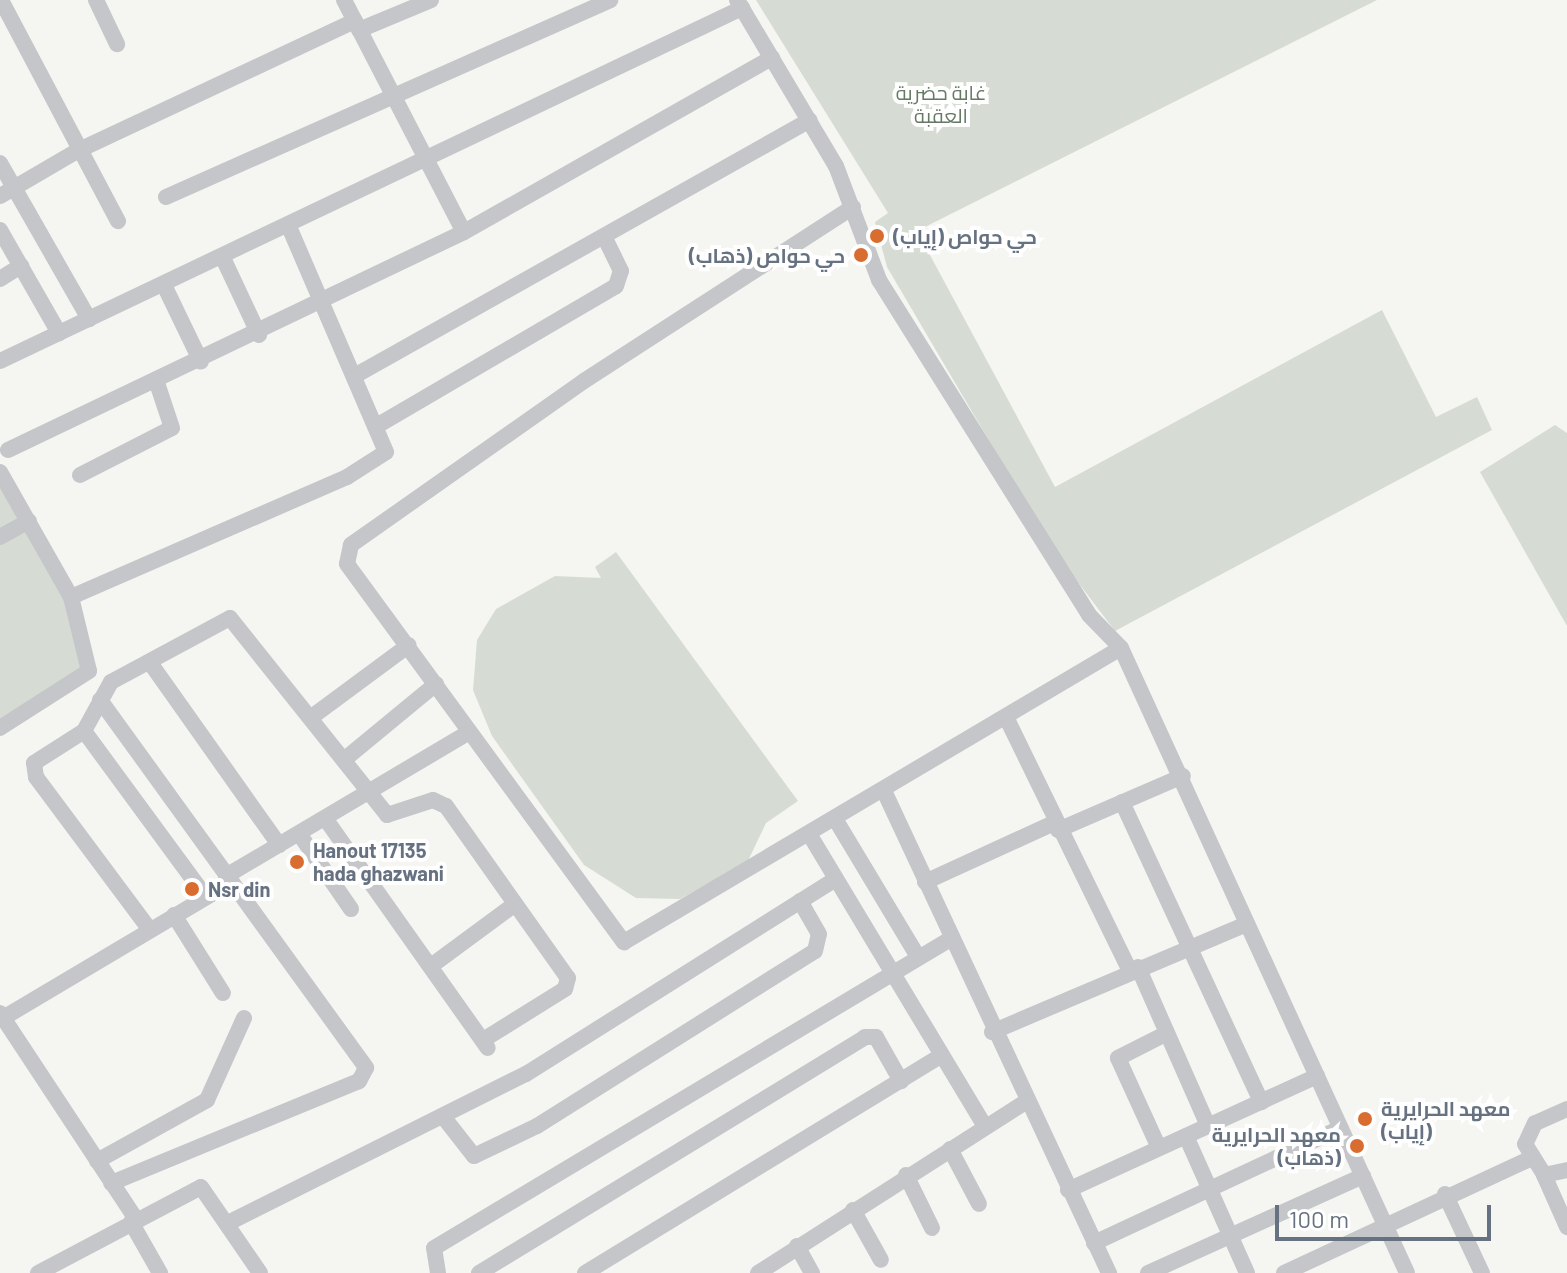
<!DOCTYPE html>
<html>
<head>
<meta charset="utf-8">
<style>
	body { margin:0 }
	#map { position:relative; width:1567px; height:1273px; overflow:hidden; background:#f5f5f2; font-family:Barlow,Cairo,sans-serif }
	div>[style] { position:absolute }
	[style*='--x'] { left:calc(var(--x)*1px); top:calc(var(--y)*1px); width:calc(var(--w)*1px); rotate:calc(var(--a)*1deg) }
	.green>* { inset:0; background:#d6dcd3 }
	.minor>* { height:16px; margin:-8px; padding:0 8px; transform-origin:8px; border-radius:8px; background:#c4c6ca }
	.dots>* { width:22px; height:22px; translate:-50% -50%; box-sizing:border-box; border:4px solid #fff; border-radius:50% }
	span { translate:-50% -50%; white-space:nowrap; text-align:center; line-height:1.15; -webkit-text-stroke:8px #fff; paint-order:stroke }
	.park-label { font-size:20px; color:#667965 }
	.poi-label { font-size:20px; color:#667281; font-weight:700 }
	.left { translate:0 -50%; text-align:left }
	.right { translate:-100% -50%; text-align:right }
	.scale { position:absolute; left:1275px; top:1205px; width:216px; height:36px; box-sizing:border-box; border:4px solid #667281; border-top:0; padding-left:10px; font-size:24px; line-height:28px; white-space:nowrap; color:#667281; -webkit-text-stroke:6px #fff; paint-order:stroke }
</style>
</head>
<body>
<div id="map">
	<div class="green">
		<i style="clip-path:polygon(756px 0,1377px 0,917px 231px,1055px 487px,1382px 310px,1436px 417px,1477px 397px,1492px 430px,1115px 631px,1052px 548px,887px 267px,875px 222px,888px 213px)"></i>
		<i style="clip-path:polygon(1555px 425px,1567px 433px,1567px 626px,1480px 472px)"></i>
		<i style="clip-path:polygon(0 485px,69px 599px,88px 673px,0 724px)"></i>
		<i style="clip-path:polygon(616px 552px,798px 801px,766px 823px,747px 863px,680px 899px,636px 898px,584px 865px,492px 736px,473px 690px,477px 640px,496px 609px,555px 576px,601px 578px,595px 567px)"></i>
	</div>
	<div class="minor">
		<i style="--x:96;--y:0;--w:49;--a:64.5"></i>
		<i style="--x:344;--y:0;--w:261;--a:62.7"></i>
		<i style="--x:737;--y:0;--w:193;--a:59.2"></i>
		<i style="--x:836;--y:166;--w:122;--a:69.3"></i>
		<i style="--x:879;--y:280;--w:395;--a:57.9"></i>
		<i style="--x:1089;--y:615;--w:46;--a:45.9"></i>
		<i style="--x:1121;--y:648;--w:687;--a:65.41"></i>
		<i style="--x:2;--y:2;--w:248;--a:62.1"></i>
		<i style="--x:359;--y:30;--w:78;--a:-22.6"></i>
		<i style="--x:0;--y:163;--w:180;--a:60.3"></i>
		<i style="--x:0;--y:196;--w:89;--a:-30.3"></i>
		<i style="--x:77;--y:151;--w:307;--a:-25.1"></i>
		<i style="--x:166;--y:197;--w:486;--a:-23.9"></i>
		<i style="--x:853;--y:207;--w:320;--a:147.1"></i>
		<i style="--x:584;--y:381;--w:285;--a:144.9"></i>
		<i style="--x:351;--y:545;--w:19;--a:102"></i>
		<i style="--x:347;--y:564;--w:469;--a:53.8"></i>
		<i style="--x:624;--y:942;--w:577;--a:-30.61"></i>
		<i style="--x:0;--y:230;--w:119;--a:60.2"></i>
		<i style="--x:223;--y:258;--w:85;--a:64.9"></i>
		<i style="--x:0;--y:279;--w:25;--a:-32"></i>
		<i style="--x:164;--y:285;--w:85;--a:64.3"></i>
		<i style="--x:0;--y:361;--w:822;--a:-25.44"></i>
		<i style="--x:358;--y:374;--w:518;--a:-29.33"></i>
		<i style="--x:380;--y:424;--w:273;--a:-30.3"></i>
		<i style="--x:616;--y:286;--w:16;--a:-72"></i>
		<i style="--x:621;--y:271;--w:34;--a:-116"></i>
		<i style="--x:8;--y:450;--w:505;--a:-25.55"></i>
		<i style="--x:464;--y:232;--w:354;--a:-29.5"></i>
		<i style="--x:0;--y:472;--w:144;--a:60.4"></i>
		<i style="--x:71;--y:597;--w:76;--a:76.3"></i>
		<i style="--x:89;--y:671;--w:106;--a:147.4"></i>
		<i style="--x:80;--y:475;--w:103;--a:-27.1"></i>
		<i style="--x:172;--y:428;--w:51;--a:-108.4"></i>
		<i style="--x:0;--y:537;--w:33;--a:-29"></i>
		<i style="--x:71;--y:597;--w:301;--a:-23.5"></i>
		<i style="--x:347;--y:477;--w:46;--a:-32.7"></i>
		<i style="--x:386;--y:452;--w:245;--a:-113.3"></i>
		<i style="--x:151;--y:664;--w:222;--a:54.7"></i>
		<i style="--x:100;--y:700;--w:454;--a:54.1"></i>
		<i style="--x:366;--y:1068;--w:15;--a:118"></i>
		<i style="--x:359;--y:1081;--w:268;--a:157.6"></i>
		<i style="--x:313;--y:716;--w:119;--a:-36.5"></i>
		<i style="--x:1006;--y:717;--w:283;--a:64"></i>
		<i style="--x:84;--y:731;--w:205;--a:53.7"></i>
		<i style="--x:345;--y:759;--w:118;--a:-39.5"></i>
		<i style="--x:885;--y:793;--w:530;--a:64.98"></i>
		<i style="--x:1122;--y:802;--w:331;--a:65.1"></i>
		<i style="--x:327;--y:821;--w:278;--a:54.7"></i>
		<i style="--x:837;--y:822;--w:157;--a:59"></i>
		<i style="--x:1058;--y:830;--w:136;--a:-23.4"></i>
		<i style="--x:300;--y:835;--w:90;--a:55.4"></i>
		<i style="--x:811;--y:837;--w:338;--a:59"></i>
		<i style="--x:226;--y:876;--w:281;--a:-30.6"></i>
		<i style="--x:925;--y:882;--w:142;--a:-24.6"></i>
		<i style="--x:174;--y:915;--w:92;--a:57.9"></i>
		<i style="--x:150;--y:930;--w:191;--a:-126.7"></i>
		<i style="--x:36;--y:777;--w:14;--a:-98"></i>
		<i style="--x:34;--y:763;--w:59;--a:-32.6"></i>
		<i style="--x:84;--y:731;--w:56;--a:-61.1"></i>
		<i style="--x:111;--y:682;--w:135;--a:-28.3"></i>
		<i style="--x:230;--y:618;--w:252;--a:51.4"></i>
		<i style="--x:387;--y:815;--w:48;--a:-18.1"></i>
		<i style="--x:433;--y:800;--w:14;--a:25"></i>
		<i style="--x:446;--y:806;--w:211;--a:54.7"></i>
		<i style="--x:568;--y:978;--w:11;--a:105"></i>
		<i style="--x:565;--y:989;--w:97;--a:148.1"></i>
		<i style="--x:431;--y:966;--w:104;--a:-36.4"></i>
		<i style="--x:1138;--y:967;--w:174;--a:66.2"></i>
		<i style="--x:0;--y:1013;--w:247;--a:56.6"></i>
		<i style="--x:3;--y:1018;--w:264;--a:-30.7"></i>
		<i style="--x:992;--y:1032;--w:277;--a:-23"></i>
		<i style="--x:1567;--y:1109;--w:35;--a:156"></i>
		<i style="--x:1535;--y:1123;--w:23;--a:115"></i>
		<i style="--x:1525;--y:1144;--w:36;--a:58"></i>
		<i style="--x:1544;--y:1175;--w:24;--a:-12"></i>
		<i style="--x:445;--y:1119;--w:47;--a:51.9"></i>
		<i style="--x:474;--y:1156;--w:70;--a:-25.5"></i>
		<i style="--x:537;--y:1126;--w:328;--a:-32.2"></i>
		<i style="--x:815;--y:951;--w:17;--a:-77"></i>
		<i style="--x:819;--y:934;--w:38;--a:-120"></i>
		<i style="--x:1186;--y:1136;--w:150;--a:66"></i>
		<i style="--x:1159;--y:1148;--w:99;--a:-114.5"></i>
		<i style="--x:1118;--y:1058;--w:55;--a:-27"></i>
		<i style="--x:950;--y:1149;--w:62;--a:62.2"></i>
		<i style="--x:97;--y:1161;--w:126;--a:-29"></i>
		<i style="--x:207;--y:1100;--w:90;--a:-65.7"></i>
		<i style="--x:906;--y:1175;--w:59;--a:63.9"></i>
		<i style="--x:1544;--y:1175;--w:57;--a:66.1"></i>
		<i style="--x:1068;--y:1190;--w:274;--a:-24.6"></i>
		<i style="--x:1445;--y:1194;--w:87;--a:64.9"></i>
		<i style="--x:853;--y:1210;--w:57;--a:60.8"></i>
		<i style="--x:131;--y:1222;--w:59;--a:60.4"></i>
		<i style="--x:230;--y:1222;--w:331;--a:-26.6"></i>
		<i style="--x:526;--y:1074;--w:366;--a:-32.2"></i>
		<i style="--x:1094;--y:1243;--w:272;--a:-25"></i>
		<i style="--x:797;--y:1246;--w:31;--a:61"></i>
		<i style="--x:38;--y:1273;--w:184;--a:-27.8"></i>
		<i style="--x:201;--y:1187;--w:104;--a:55.5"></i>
		<i style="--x:438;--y:1273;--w:25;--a:-99"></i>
		<i style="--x:434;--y:1248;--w:604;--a:-30.9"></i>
		<i style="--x:479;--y:1273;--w:452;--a:-31.4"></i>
		<i style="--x:865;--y:1037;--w:11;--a:0"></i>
		<i style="--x:876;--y:1037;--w:51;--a:60.4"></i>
		<i style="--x:585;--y:1273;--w:417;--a:-31.4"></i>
		<i style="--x:758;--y:1273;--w:317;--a:-32.6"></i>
		<i style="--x:1148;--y:1273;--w:236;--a:-24.3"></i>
		<i style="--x:1284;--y:1273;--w:271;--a:-24.9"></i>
	</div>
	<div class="dots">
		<i style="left:877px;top:236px;background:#d86d2f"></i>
		<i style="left:861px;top:255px;background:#d86d2f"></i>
		<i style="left:297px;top:862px;background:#d86d2f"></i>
		<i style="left:192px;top:889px;background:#d86d2f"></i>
		<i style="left:1365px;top:1119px;background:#d86d2f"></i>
		<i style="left:1357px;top:1146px;background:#d86d2f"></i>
	</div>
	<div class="park-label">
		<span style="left:941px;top:104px">غابة حضرية<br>العقبة</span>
	</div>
	<div class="poi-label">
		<span class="left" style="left:893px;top:236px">حي حواص (إياب)</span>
		<span class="right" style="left:845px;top:255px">حي حواص (ذهاب)</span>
		<span class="left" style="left:313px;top:862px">Hanout 17135<br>hada ghazwani</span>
		<span class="left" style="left:208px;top:889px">Nsr din</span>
		<span class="left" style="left:1381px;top:1120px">معهد الحرايرية<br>(إياب)</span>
		<span class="right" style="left:1341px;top:1146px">معهد الحرايرية<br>(ذهاب)</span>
	</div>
	<div class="scale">100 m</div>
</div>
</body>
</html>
